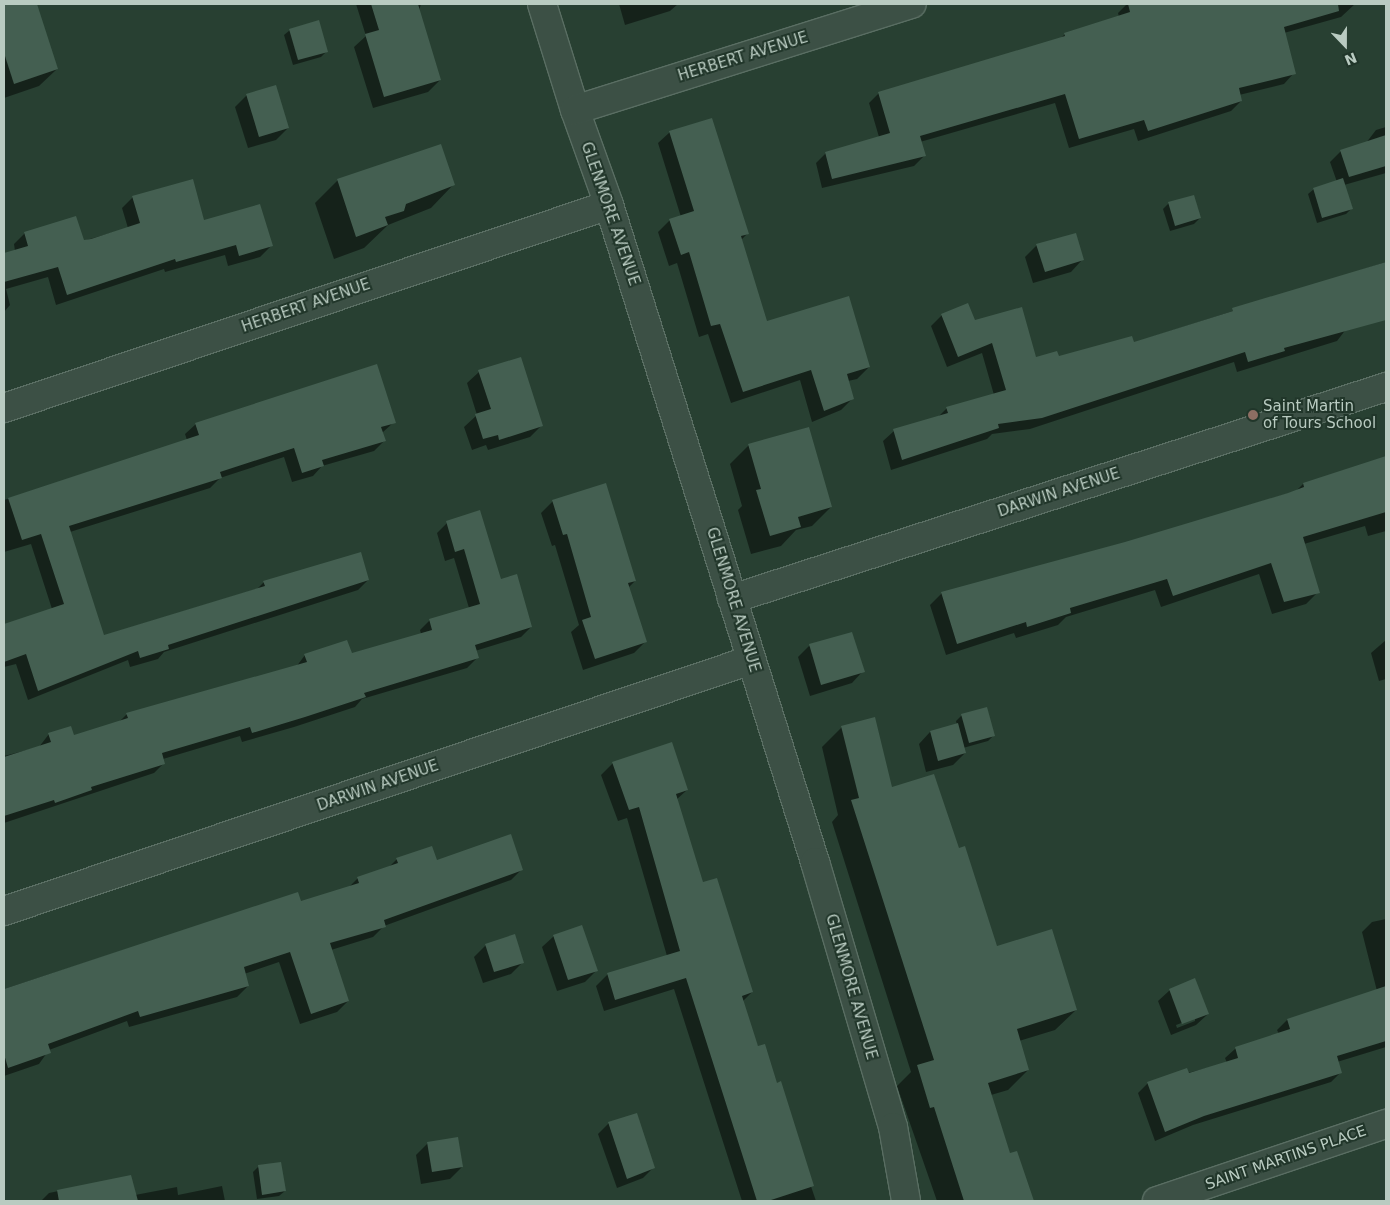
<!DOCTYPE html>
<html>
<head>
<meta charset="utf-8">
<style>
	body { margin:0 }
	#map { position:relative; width:1390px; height:1205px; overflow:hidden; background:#284032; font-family:"DejaVu Sans",sans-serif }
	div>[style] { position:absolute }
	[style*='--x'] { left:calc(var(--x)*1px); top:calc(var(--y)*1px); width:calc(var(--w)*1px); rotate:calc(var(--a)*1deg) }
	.shadow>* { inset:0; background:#0007 }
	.building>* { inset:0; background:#445f51 }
	.roads { filter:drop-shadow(1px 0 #5a6e63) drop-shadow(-1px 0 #5a6e63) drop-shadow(0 1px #5a6e63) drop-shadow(0 -1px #5a6e63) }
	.minor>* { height:28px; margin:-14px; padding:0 14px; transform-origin:14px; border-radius:14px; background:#3c5045 }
	.dots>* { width:14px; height:14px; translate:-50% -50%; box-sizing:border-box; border:2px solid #21362a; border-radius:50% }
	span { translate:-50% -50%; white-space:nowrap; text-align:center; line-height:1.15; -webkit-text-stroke:4px #21362a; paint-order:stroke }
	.street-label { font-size:15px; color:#b9cbc1 }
	.poi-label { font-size:15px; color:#b9cbc1 }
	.left { translate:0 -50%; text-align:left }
	.frame { position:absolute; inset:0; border:5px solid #b9cbc1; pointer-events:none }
	.north { position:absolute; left:1320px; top:20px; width:50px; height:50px; -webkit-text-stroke:4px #21362a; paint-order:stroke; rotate:158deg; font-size:14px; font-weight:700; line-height:20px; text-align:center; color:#b9cbc1 }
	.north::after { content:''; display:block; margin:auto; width:18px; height:22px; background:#b9cbc1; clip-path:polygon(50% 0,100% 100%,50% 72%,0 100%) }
</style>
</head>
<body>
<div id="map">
	<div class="shadow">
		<i style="clip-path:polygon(4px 4px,36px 4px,57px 69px,39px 86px,4px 98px)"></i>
		<i style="clip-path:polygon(356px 4px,421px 4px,419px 11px,440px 80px,428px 92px,373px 108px,354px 47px,366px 36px)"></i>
		<i style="clip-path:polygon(619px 4px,678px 4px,670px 11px,625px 25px)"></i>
		<i style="clip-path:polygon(1127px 4px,1355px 4px,1341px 17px,1284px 33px,1294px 73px,1284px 84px,1239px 95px,1241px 101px,1231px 111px,1138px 141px,1134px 129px,1069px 148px,1055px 103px,920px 142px,924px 156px,914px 166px,822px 188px,816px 163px,826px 153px,879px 137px,869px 103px,879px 93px,1060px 39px,1065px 34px,1119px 17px,1118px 13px)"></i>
		<i style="clip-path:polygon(290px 30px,327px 51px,321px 57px,293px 65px,284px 35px)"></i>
		<i style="clip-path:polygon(247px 95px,288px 128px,276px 140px,248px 148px,235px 107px)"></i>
		<i style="clip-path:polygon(1386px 127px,1386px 173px,1344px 185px,1351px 209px,1346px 214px,1317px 223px,1308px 194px,1314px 189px,1337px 182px,1330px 162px,1341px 151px,1366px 143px,1376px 130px)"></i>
		<i style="clip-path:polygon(670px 132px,748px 233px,741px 240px,766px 322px,869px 367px,857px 379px,848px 381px,853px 398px,841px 410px,812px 422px,800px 380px,731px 403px,708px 334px,699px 337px,677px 263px,669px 266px,658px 232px,670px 220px,681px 217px,658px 143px)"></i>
		<i style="clip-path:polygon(338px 180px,453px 185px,431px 208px,388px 225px,364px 248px,334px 259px,315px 203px)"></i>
		<i style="clip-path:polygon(133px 197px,271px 246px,260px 257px,228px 266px,225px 255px,165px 272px,164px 269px,56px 305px,48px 277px,6px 289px,10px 305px,4px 312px,4px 254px,15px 251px,14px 244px,25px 233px,83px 241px,128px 228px,122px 208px)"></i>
		<i style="clip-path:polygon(1169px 203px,1200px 218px,1194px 224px,1170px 231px,1163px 209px)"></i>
		<i style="clip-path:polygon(1037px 245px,1082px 260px,1071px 272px,1033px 283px,1025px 257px)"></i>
		<i style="clip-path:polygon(1386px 262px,1386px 316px,1347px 328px,1337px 341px,1237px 372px,1234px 362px,1030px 429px,992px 434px,987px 439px,891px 470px,883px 441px,894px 431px,938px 417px,947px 408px,994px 395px,982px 353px,947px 367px,931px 326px,942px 315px,974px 321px,1035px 359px,1058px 357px,1133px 343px)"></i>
		<i style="clip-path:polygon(479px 372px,542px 425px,530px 437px,488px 450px,486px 445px,472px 450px,464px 427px,477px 415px,467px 383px)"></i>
		<i style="clip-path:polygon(394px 422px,382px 433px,384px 441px,374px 451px,322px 466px,313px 476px,292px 482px,284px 457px,220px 478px,210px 488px,70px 532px,103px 636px,257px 589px,264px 582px,368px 580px,358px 590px,164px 652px,158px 659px,130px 667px,128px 660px,28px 700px,16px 664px,4px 667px,4px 625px,52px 609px,31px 544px,4px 552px,4px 500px,187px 440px,185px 434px,196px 424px)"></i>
		<i style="clip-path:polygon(749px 445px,831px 507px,812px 526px,796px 530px,781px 546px,751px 554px,738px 510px,742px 506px,730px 464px)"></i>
		<i style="clip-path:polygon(1386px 458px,1386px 531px,1368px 536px,1365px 526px,1304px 544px,1318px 592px,1306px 604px,1272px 614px,1259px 574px,1161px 607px,1155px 590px,1066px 617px,1058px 625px,1016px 638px,1014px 633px,946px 655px,930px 605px,942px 593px,1057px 564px,1296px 491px,1303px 484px)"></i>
		<i style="clip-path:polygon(553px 501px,635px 581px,628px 588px,646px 641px,634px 653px,583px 670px,571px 632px,579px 625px,555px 545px,552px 546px,541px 513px)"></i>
		<i style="clip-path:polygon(447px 523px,501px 581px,531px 627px,521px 637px,475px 651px,477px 658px,467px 668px,362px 699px,355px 707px,294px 727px,242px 742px,240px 736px,163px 759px,164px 763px,154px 773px,4px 823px,4px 756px,39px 747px,49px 734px,74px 737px,119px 722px,127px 714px,296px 667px,305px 655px,351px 655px,421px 634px,420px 630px,430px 620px,469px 608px,454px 558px,445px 561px,437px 533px)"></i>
		<i style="clip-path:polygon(1386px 640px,1386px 679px,1379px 681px,1371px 653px)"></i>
		<i style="clip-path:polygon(809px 646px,863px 671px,852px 683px,810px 696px,798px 657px)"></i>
		<i style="clip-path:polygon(986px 708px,994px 735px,988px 741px,963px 748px,965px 753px,953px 765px,926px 772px,919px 744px,930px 732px,957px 725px,956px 721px,961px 716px)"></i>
		<i style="clip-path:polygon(842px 727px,891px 789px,958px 850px,996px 948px,1076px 1010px,1055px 1030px,1019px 1041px,1028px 1070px,1008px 1090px,991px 1095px,1010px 1155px,1016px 1153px,1033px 1201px,937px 1201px,897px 1086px,911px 1072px,832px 822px,838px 815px,822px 747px)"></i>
		<i style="clip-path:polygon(613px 763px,687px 790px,676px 800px,703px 884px,752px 992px,742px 1002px,758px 1047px,776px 1084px,816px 1201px,742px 1201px,674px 989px,604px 1011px,596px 986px,608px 974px,667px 956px,627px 818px,618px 821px,601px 775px)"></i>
		<i style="clip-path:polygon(397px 859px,522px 869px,511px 880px,384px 926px,373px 937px,331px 950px,348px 1001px,337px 1012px,300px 1024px,279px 962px,244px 974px,248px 986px,237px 997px,129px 1027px,127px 1021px,49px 1050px,39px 1064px,4px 1076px,4px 989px,297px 894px,300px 903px,348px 888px,358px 878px,388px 868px)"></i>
		<i style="clip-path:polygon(1386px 919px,1386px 1047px,1337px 1062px,1341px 1072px,1331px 1082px,1193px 1125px,1155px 1141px,1138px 1093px,1148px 1083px,1227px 1063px,1225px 1058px,1235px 1049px,1279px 1034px,1277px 1030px,1287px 1020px,1377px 991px,1362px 932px,1372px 922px)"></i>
		<i style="clip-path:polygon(554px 936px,596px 971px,585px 982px,557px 991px,542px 947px)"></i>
		<i style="clip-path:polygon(486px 945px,522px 963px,511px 974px,483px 983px,474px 957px)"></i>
		<i style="clip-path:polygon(evenodd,1170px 990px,1208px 1014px,1196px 1025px,1171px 1035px,1158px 1001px,1170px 990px,1195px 1018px,1195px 1021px,1177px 1028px,1176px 1025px,1195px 1018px)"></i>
		<i style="clip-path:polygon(609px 1123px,653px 1168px,643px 1178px,617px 1188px,598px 1134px)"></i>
		<i style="clip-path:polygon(428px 1143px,462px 1167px,450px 1179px,421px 1184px,416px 1155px)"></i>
		<i style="clip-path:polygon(258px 1167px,285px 1191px,279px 1196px,257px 1199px,253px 1172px)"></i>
		<i style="clip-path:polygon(130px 1176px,135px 1195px,177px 1187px,178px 1195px,222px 1186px,225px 1201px,41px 1201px,49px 1193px)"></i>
	</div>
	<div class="building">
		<i style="clip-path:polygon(4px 4px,37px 4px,58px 69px,14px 84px,4px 53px)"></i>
		<i style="clip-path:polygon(371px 4px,418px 4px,441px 80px,384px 97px,365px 34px,379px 30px)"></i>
		<i style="clip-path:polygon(1128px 4px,1338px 4px,1339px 11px,1284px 27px,1296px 74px,1239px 88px,1242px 101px,1148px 131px,1144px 120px,1079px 139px,1065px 94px,920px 136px,926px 156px,832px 179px,825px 152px,890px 133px,878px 92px,1065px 36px,1064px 33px,1130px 12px)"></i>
		<i style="clip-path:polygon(319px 20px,328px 52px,298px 60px,289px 29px)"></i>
		<i style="clip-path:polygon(276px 85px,289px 128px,259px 137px,246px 94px)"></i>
		<i style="clip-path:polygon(712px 118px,749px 234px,741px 236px,767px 321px,849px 296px,870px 367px,847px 374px,854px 399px,824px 411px,811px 370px,743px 392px,720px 324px,711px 326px,689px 252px,681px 255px,669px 219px,694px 211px,669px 131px)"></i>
		<i style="clip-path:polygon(1386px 135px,1386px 166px,1349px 177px,1340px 150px)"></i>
		<i style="clip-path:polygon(441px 144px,455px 185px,406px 204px,404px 211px,385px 217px,388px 225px,356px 237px,337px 179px)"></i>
		<i style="clip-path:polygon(1343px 178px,1353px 209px,1322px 218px,1313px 188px)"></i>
		<i style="clip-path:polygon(193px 179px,204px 220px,260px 204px,273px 246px,239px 256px,236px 245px,176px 262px,175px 259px,67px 295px,58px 267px,4px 282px,4px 253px,28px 246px,24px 232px,76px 216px,84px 240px,91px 239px,140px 223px,132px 196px)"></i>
		<i style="clip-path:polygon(1194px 195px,1201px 218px,1175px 226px,1168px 202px)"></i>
		<i style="clip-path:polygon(1076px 233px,1084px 260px,1045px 272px,1036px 244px)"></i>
		<i style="clip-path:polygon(1386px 262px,1386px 320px,1284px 348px,1285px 351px,1248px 362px,1245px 352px,1042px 418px,998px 424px,999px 428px,902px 460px,893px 429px,948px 413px,946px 407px,1006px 390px,992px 343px,958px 357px,941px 314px,968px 303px,975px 320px,1022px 307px,1036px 357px,1057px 351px,1059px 356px,1132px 336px,1134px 342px,1233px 311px,1232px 308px)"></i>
		<i style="clip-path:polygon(521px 357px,543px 426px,499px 440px,498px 435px,483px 439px,475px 414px,491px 409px,478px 370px)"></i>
		<i style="clip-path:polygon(377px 364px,396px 423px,381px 427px,386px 441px,322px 460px,324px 466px,302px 473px,294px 448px,220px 472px,222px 478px,69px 526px,104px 635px,265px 586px,263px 581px,361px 552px,369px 580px,168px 645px,169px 649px,140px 658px,138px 651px,38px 691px,26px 654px,4px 662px,4px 624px,64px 604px,41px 534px,22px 540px,8px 498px,199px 435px,195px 423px)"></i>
		<i style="clip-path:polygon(809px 427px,832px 507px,798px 517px,801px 527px,770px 536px,756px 490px,761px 489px,748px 444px)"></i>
		<i style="clip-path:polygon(1386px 456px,1386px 512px,1303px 537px,1320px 593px,1284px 602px,1271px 563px,1173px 596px,1167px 579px,1070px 608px,1071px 613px,1027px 627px,1026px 622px,957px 644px,941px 592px,1125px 542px,1288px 493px,1304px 487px,1303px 483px)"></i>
		<i style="clip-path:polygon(606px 483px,636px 581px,628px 583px,647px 642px,595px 659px,582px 620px,591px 617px,567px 534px,563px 535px,552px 500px)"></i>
		<i style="clip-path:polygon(480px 510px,501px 579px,517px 574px,532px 627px,475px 645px,479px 658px,364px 693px,366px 697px,305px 717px,252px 733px,250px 727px,162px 753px,165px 764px,91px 787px,92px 790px,55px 803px,54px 800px,4px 816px,4px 757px,51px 742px,48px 733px,71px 726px,74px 735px,128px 718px,126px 713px,307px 662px,304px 654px,347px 640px,352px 653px,432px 630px,429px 619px,480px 604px,464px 549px,455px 552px,446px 521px)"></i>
		<i style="clip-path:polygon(852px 632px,865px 672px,821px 685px,809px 644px)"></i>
		<i style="clip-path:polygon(987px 707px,995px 736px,969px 743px,961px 714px)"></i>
		<i style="clip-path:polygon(875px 717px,892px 787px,934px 774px,959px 848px,965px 846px,997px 946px,1052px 929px,1077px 1010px,1017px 1029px,1029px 1070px,988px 1083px,1010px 1153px,1017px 1151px,1034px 1201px,964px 1201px,934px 1107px,930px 1108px,917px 1065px,934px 1060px,851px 800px,859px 798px,841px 726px)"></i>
		<i style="clip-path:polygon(958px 723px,966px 753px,938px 761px,930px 731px)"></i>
		<i style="clip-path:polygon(672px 742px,688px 790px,676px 794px,703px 882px,717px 878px,753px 992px,742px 996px,758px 1046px,765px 1044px,777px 1083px,781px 1081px,814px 1186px,768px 1201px,757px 1201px,686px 978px,615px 1000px,607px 973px,680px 951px,639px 807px,629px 810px,612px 762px)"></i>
		<i style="clip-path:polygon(511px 834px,523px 870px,384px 920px,386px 927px,330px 943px,349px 1001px,311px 1014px,290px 952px,244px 967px,249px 986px,140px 1017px,138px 1011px,48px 1044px,51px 1053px,8px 1068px,4px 1054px,4px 989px,298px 892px,301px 901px,359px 883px,357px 877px,398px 863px,396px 858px,432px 846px,437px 860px)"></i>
		<i style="clip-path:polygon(582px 925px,598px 971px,568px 980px,553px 935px)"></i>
		<i style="clip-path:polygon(515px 934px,524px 963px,494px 972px,485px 944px)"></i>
		<i style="clip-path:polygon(1195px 978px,1209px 1014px,1182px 1024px,1169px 989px)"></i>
		<i style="clip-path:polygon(1386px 986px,1386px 1041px,1337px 1056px,1342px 1073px,1204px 1116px,1165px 1132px,1147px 1082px,1187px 1068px,1189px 1073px,1238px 1058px,1235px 1047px,1290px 1029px,1287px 1019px)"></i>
		<i style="clip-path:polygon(637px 1113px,655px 1168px,627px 1179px,608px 1122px)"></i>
		<i style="clip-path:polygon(458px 1137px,463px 1167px,432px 1172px,427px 1142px)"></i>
		<i style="clip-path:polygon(281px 1162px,286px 1191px,262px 1195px,258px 1165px)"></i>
		<i style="clip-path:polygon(131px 1175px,138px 1201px,59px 1201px,57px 1190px)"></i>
	</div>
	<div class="roads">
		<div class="minor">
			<i style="--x:542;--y:4;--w:111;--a:72.7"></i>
			<i style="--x:575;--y:110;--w:101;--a:70.3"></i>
			<i style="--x:609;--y:205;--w:689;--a:72.59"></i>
			<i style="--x:815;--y:862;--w:276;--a:73.6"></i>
			<i style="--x:893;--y:1127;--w:75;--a:80"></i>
			<i style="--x:575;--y:110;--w:353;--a:-17.5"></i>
			<i style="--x:4;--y:408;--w:638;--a:-18.55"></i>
			<i style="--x:732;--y:599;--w:688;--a:-17.96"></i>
			<i style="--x:4;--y:911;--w:788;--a:-18.57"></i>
			<i style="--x:1157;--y:1201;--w:242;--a:-18.6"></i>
		</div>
	</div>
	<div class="dots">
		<i style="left:1253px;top:415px;background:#8d6e63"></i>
	</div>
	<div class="street-label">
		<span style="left:743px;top:57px;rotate:-17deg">HERBERT AVENUE</span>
		<span style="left:610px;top:214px;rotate:71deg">GLENMORE AVENUE</span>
		<span style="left:306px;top:306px;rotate:-19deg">HERBERT AVENUE</span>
		<span style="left:1059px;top:493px;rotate:-18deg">DARWIN AVENUE</span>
		<span style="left:733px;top:600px;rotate:73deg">GLENMORE AVENUE</span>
		<span style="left:378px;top:786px;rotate:-19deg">DARWIN AVENUE</span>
		<span style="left:851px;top:987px;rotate:74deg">GLENMORE AVENUE</span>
		<span style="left:1286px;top:1158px;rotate:-19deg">SAINT MARTINS PLACE</span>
	</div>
	<div class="poi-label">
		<span class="left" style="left:1263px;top:415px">Saint Martin<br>of Tours School</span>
	</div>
	<div class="frame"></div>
	<div class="north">N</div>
</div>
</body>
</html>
